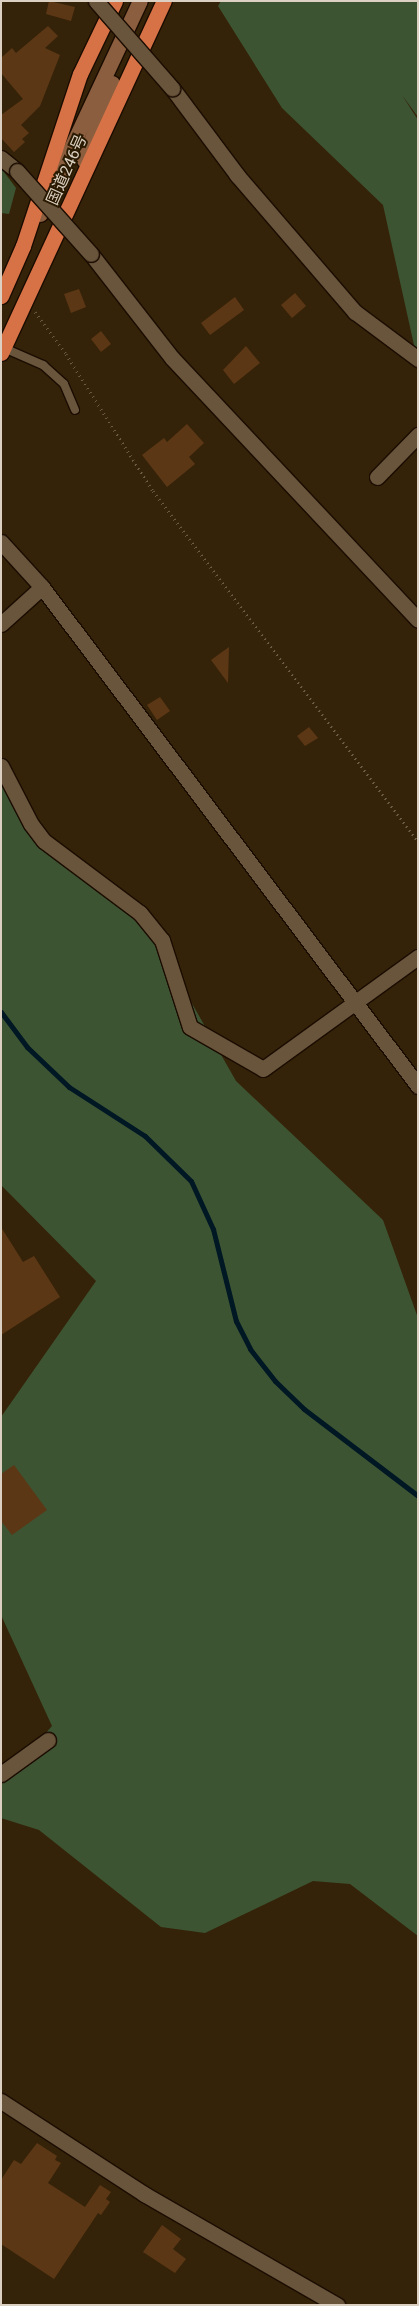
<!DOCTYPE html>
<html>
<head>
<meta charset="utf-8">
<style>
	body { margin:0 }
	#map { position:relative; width:419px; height:2306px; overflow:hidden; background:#342309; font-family:Roboto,"Noto Sans JP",sans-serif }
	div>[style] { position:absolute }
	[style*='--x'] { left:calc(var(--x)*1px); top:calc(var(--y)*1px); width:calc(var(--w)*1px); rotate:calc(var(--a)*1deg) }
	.green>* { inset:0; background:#3d5433 }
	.stream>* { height:5px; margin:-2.5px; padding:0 2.5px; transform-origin:2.5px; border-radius:2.5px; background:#001724 }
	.building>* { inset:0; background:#5c3715 }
	.path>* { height:3px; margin-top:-1.5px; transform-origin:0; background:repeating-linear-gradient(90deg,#6a5b44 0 1px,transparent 0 5px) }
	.roads { filter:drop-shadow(1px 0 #1b0c00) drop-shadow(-1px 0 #1b0c00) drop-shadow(0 1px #1b0c00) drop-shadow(0 -1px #1b0c00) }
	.lane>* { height:8px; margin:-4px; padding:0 4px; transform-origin:4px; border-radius:4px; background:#69553b }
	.street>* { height:15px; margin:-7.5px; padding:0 7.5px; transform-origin:7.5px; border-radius:7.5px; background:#69553b }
	.secondary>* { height:15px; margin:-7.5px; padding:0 7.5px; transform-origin:7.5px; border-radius:7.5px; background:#8a5e3e }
	.highway>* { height:15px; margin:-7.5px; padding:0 7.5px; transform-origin:7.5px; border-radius:7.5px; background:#d67246 }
	.bridges { filter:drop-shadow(1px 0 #1b0c00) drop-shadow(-1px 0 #1b0c00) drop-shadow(0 1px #1b0c00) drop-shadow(0 -1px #1b0c00) }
	.street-bridge>* { height:15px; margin:-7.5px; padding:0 7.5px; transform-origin:7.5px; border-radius:7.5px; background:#69553b }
	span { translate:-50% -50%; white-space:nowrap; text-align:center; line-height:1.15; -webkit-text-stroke:4px #2a1a01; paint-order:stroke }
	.street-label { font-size:16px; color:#dbd0c1 }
	.frame { position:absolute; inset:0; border:2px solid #dbd0c1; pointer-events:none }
</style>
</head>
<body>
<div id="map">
	<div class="green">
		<i style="clip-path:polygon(221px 1px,418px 1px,418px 117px,402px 95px,418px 120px,418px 350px,414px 345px,383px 205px,282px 108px,218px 6px)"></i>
		<i style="clip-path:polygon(1px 168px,16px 188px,9px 214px,1px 213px)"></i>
		<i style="clip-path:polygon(1px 767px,35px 829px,152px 933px,236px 1081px,383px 1220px,418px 1318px,418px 1936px,350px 1884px,313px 1881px,205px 1933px,161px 1927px,39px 1830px,1px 1818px,1px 1784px,52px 1726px,1px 1615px,1px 1417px,96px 1281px,1px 1185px)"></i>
	</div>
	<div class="stream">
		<i style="--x:1;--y:1012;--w:44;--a:53.4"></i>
		<i style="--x:27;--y:1047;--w:58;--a:43.6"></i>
		<i style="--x:69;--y:1087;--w:90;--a:32.8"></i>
		<i style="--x:145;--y:1136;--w:64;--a:44.4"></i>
		<i style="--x:191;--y:1181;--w:53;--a:65.4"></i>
		<i style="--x:213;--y:1229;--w:95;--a:76"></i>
		<i style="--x:236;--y:1321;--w:31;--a:63"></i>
		<i style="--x:250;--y:1349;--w:41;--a:52"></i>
		<i style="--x:275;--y:1381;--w:40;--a:44"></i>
		<i style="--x:304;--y:1409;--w:143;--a:37.3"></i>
	</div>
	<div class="building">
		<i style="clip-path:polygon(49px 1px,75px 7px,71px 21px,46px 14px)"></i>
		<i style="clip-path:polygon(48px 26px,58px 36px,45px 48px,60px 55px,40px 106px,21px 125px,29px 133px,22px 139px,25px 142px,14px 152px,1px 138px,1px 115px,23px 99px,1px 73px,1px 58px,12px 48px,16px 53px)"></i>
		<i style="clip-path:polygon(79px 289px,86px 307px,71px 313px,64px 294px)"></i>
		<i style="clip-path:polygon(295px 293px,306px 306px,292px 318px,281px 305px)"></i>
		<i style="clip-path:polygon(235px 297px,244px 310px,210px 335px,201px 323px)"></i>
		<i style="clip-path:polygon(101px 331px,111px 344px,101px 352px,91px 339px)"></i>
		<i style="clip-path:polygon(246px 346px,260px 363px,234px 384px,223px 370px)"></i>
		<i style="clip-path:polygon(187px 424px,204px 443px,189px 457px,195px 464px,167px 487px,142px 455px,164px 438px,167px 442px)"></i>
		<i style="clip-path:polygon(229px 647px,228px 683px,211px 660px)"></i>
		<i style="clip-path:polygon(160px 697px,170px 711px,157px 720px,147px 705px)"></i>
		<i style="clip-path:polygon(309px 727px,318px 738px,305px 746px,297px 736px)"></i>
		<i style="clip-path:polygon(1px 1227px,23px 1262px,34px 1256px,60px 1297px,1px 1335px)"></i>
		<i style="clip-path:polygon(14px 1465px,47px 1510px,12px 1535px,1px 1521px,1px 1474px)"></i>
		<i style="clip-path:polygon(37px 2143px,57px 2156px,55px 2160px,61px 2163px,48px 2183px,85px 2207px,100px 2185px,111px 2192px,106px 2199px,110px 2202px,101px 2215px,98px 2213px,54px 2279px,1px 2244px,1px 2180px,14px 2160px,21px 2164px)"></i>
		<i style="clip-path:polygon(162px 2225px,181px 2239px,173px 2249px,186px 2259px,175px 2273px,143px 2252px)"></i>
	</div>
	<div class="path">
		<i style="--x:35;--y:312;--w:52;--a:53.6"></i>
		<i style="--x:66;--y:354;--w:162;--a:57.6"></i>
		<i style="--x:153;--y:491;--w:440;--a:52.9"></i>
	</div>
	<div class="roads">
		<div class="lane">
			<i style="--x:4;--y:348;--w:43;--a:23.6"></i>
			<i style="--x:43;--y:365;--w:28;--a:42"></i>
			<i style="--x:64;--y:384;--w:28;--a:67"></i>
		</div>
		<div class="street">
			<i style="--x:172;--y:88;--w:109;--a:53.2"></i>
			<i style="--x:237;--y:175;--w:181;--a:49.3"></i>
			<i style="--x:355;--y:312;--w:79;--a:36.7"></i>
			<i style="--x:1;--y:158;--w:21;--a:39"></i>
			<i style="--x:91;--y:254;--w:132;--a:52.1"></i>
			<i style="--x:172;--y:358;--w:359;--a:46.8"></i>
			<i style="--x:377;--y:477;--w:59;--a:-45.7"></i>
			<i style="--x:1;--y:542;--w:61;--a:47.7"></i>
			<i style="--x:42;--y:587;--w:625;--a:53"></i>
			<i style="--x:1;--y:624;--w:55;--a:-42.1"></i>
			<i style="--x:1;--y:766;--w:65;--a:62.7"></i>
			<i style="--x:31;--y:824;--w:21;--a:53"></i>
			<i style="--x:44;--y:841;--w:120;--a:36.9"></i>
			<i style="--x:140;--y:913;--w:35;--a:51"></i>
			<i style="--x:162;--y:940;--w:91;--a:72.2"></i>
			<i style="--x:190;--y:1027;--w:84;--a:29.9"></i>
			<i style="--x:263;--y:1069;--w:191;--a:-35.9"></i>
			<i style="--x:1;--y:1774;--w:58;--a:-35.9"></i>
			<i style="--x:1;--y:2101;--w:171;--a:33"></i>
			<i style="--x:144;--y:2194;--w:223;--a:29.9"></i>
		</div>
		<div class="secondary">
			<i style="--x:84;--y:160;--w:82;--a:-70"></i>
			<i style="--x:40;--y:214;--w:235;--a:-64.9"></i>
		</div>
		<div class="highway">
			<i style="--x:1;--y:296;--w:55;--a:-66.3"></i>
			<i style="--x:23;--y:246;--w:181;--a:-71.7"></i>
			<i style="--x:80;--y:74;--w:81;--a:-64.4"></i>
			<i style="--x:1;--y:353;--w:388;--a:-65.2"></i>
		</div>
	</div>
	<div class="bridges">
		<div class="street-bridge">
			<i style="--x:96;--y:1;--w:116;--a:48.9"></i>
			<i style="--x:17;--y:171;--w:111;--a:48.3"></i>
		</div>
	</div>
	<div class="street-label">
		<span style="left:67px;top:170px;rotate:-66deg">国道246号</span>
	</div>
	<div class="frame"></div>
</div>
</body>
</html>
